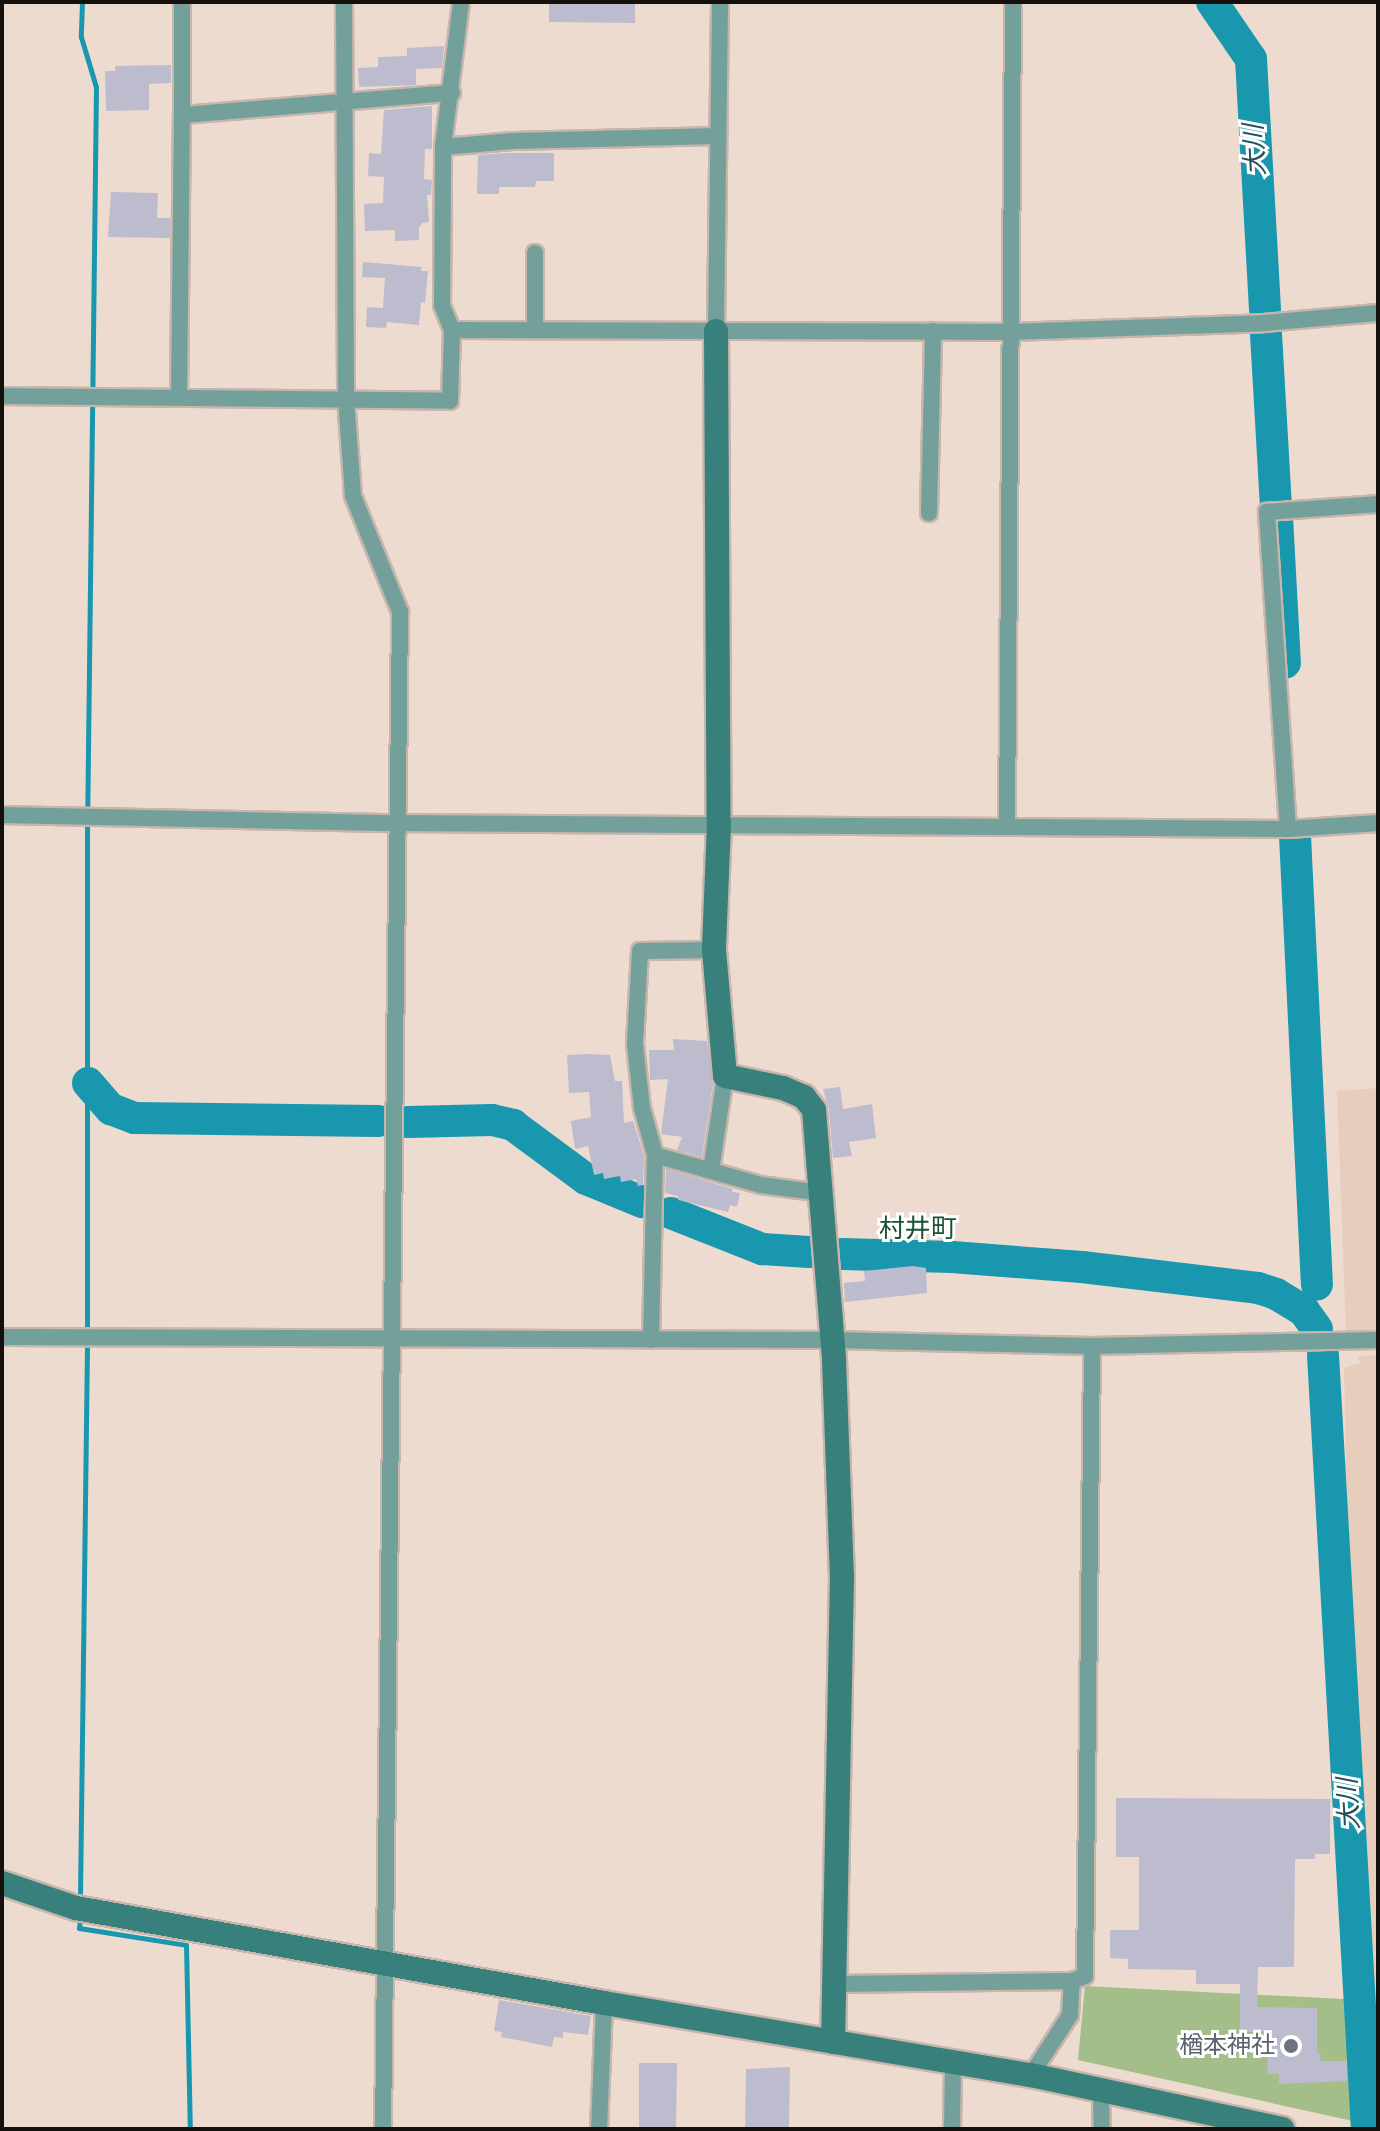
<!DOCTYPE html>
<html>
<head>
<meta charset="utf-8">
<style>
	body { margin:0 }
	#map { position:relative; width:1380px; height:2131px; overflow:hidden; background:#eedbcf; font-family:Signika,"Noto Sans JP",sans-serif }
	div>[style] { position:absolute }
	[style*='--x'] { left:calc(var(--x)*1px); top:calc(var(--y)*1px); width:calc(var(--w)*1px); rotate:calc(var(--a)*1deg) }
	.built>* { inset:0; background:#e7cdbc }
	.green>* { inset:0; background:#a4be89 }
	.stream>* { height:5px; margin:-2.5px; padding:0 2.5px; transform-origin:2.5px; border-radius:2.5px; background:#1897ae }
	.river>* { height:32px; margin:-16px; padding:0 16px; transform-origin:16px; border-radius:16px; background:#1897ae }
	.building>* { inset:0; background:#bdbbce }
	.roads { filter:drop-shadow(2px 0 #c7b6ac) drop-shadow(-2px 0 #c7b6ac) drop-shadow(0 2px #c7b6ac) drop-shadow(0 -2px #c7b6ac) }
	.street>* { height:16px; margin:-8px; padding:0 8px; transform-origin:8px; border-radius:8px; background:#74a09c }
	.secondary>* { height:24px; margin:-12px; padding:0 12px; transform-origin:12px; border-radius:12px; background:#38807c }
	.dots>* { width:22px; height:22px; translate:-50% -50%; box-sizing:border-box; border:4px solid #fff; border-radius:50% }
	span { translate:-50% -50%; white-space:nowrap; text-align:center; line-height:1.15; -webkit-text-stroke:6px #fff; paint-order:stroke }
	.worship-label { font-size:24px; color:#5b616d }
	.right { translate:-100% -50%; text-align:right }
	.water-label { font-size:26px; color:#21505b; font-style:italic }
	.neighbourhood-label { font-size:26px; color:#185233 }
	.frame { position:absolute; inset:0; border:4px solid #16100c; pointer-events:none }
</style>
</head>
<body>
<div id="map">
	<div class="built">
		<i style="clip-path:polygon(1378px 1088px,1378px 1332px,1346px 1334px,1337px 1091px)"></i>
		<i style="clip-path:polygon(1378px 1355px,1378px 2129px,1372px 2129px,1338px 1486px,1346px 1457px,1344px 1368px,1360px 1363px,1357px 1356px)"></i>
	</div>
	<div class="green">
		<i style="clip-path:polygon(1085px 1986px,1363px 2000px,1366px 2124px,1078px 2060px)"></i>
	</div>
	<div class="stream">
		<i style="--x:82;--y:2;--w:35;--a:92"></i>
		<i style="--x:81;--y:37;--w:52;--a:73.3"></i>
		<i style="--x:96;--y:87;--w:747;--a:90.69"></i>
		<i style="--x:87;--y:834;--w:494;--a:90"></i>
		<i style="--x:80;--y:1895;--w:547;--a:-89.27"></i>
		<i style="--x:80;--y:1919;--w:9;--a:96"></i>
		<i style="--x:79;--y:1928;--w:108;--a:9"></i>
		<i style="--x:186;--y:1945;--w:184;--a:88.8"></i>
	</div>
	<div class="river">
		<i style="--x:1212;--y:2;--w:69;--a:55.6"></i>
		<i style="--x:1251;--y:59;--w:251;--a:86.8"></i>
		<i style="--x:1266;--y:334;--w:172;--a:86.7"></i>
		<i style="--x:1277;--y:517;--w:146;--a:86.9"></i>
		<i style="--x:1295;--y:836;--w:449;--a:87.2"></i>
		<i style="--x:88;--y:1083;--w:35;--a:49"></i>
		<i style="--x:111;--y:1109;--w:25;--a:21"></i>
		<i style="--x:134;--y:1118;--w:244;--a:0.7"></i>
		<i style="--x:408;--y:1122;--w:84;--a:-1.4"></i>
		<i style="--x:492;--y:1120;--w:22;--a:13"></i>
		<i style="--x:513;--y:1125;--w:91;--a:36.5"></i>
		<i style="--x:586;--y:1179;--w:61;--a:22.3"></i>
		<i style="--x:671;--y:1213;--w:98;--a:21.6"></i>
		<i style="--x:762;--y:1249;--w:47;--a:3.7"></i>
		<i style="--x:842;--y:1254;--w:110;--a:1.6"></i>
		<i style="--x:952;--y:1257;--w:130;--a:4.4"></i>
		<i style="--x:1082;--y:1267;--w:177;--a:6.8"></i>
		<i style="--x:1258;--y:1288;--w:19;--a:18"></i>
		<i style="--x:1276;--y:1294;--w:33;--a:31"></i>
		<i style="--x:1304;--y:1311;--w:22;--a:54"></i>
		<i style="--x:1323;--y:1355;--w:775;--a:86.75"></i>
	</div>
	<div class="building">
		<i style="clip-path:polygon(549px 2px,635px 2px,635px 23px,549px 22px)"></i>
		<i style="clip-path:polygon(444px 46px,442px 68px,416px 69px,416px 85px,359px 87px,358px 68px,378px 67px,378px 57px,407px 56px,407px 48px)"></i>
		<i style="clip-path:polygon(171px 65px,171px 83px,149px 84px,149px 110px,106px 111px,105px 71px,115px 71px,115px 66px)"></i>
		<i style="clip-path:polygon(432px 106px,432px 149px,425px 149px,424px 179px,432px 180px,431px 195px,427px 195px,429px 222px,422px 223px,419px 228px,419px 240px,395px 241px,395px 230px,365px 231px,364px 204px,383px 203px,384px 177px,368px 176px,369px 153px,381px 154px,384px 110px)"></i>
		<i style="clip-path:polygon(507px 153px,554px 153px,554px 181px,536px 181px,535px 187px,499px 187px,499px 194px,477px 194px,478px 155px)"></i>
		<i style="clip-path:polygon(111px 192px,158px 193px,157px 218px,170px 218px,170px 238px,108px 237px)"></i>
		<i style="clip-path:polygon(363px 262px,422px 267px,421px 271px,428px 271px,425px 303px,421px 302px,419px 325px,387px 322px,386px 328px,366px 327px,367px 307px,383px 308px,385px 278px,362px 277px)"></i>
		<i style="clip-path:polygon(673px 1039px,707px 1041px,713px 1084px,702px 1157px,677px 1150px,682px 1137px,661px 1134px,668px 1079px,650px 1080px,649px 1050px,674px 1050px)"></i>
		<i style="clip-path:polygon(587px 1054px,610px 1055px,615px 1081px,622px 1081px,624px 1123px,633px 1121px,637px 1133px,644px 1156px,643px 1185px,638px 1186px,636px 1179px,621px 1182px,620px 1176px,604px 1179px,603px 1173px,594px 1175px,588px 1146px,575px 1149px,571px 1121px,591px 1117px,589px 1092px,569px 1093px,567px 1055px)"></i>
		<i style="clip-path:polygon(840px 1087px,843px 1109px,872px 1104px,876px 1138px,849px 1142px,852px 1156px,833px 1158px,829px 1109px,823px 1089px)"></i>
		<i style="clip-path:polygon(666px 1169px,733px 1189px,732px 1192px,740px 1193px,737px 1207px,730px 1205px,728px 1212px,678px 1200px,678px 1196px,665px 1193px)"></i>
		<i style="clip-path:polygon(913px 1266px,926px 1268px,927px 1293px,845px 1302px,844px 1283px,865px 1281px,864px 1271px)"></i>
		<i style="clip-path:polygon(1116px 1798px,1330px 1799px,1330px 1854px,1315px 1854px,1315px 1859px,1295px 1859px,1294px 1967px,1258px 1967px,1257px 2007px,1317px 2008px,1317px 2053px,1321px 2053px,1320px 2061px,1347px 2061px,1347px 2081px,1279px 2084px,1279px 2074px,1267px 2074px,1268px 2032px,1240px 2032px,1240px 1984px,1196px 1984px,1196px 1970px,1128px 1969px,1128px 1959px,1110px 1958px,1110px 1930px,1139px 1930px,1139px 1857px,1116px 1857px)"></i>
		<i style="clip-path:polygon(499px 2000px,591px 2016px,588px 2035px,563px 2032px,563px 2038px,554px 2037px,552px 2047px,501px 2037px,502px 2032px,494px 2031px)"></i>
		<i style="clip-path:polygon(639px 2063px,677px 2063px,676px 2129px,639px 2129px)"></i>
		<i style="clip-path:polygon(790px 2067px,789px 2129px,745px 2129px,746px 2069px)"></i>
	</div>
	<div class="roads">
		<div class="street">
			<i style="--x:182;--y:2;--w:113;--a:90"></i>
			<i style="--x:344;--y:2;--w:396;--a:89.7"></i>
			<i style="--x:346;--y:398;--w:98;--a:85.9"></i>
			<i style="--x:353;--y:496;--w:125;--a:67.9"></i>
			<i style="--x:400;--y:612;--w:1517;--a:90.64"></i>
			<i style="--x:443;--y:147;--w:70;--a:-4.9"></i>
			<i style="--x:513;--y:141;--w:205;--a:-1.4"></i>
			<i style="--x:452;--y:330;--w:558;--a:0.21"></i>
			<i style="--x:1010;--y:332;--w:254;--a:-2"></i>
			<i style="--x:1264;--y:323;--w:114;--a:-5"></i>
			<i style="--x:535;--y:330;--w:77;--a:-90"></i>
			<i style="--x:716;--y:331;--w:329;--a:-89.3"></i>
			<i style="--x:2;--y:396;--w:448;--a:0.6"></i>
			<i style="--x:450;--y:401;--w:71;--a:-88.4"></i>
			<i style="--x:452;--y:330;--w:27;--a:-112"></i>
			<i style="--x:442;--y:305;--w:158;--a:-89.6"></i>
			<i style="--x:443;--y:147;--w:146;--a:-82.9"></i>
			<i style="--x:179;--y:397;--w:282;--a:-89.4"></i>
			<i style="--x:182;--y:115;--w:271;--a:-4.7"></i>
			<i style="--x:929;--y:513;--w:182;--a:-88.7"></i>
			<i style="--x:2;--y:815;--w:393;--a:1.2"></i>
			<i style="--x:395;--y:823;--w:612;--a:0.37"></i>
			<i style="--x:1007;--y:827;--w:281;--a:0.4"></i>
			<i style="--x:1288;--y:829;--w:90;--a:-3.8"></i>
			<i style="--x:1007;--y:827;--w:825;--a:-89.58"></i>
			<i style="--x:1288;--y:829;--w:318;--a:-93.8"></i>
			<i style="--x:1267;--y:512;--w:111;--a:-4.1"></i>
			<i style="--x:714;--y:950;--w:74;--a:179.2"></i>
			<i style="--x:640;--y:951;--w:93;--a:93.1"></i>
			<i style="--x:635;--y:1044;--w:64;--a:83.8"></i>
			<i style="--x:642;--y:1108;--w:49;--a:74.5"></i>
			<i style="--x:655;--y:1155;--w:110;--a:15.8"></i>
			<i style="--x:761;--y:1185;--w:62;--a:7.5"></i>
			<i style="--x:711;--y:1171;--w:96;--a:-81.6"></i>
			<i style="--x:2;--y:1337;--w:828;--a:0.21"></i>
			<i style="--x:830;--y:1340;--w:262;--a:1.3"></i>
			<i style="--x:1092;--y:1346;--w:286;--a:-1.2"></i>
			<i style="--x:651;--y:1340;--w:185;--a:-88.8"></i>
			<i style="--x:835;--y:1984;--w:237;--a:-0.7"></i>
			<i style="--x:1072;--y:1981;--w:14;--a:-21"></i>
			<i style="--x:1085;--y:1976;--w:630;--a:-89.36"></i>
			<i style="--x:1031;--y:2075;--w:72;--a:-57"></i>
			<i style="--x:1070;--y:2015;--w:34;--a:-87"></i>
			<i style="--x:1101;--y:2090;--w:39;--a:89"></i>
			<i style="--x:599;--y:2129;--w:126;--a:-87.7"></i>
			<i style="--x:952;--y:2129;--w:67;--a:-89.1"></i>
		</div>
		<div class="secondary">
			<i style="--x:716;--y:331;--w:492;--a:89.7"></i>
			<i style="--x:719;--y:823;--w:127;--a:92.3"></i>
			<i style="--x:714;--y:950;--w:126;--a:85"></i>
			<i style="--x:725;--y:1076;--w:59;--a:11.7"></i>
			<i style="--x:783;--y:1088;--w:23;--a:23"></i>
			<i style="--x:804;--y:1097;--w:16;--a:52"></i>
			<i style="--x:814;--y:1110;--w:251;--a:85.4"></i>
			<i style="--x:834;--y:1360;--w:216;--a:87.9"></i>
			<i style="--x:842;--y:1576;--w:466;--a:91.1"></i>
			<i style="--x:2;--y:1883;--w:78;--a:18.7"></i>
			<i style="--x:76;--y:1908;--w:536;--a:10.2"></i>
			<i style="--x:604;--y:2003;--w:433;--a:9.6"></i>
			<i style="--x:1031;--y:2075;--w:257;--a:12.1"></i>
		</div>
	</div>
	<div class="dots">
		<i style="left:1291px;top:2046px;background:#6b7280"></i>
	</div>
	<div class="worship-label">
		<span class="right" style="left:1275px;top:2046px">楢本神社</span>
	</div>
	<div class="water-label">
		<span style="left:1256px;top:150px;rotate:-93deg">大川</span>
		<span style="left:1350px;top:1804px;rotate:-93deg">大川</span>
	</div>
	<div class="neighbourhood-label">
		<span style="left:918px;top:1230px">村井町</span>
	</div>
	<div class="frame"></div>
</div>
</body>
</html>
